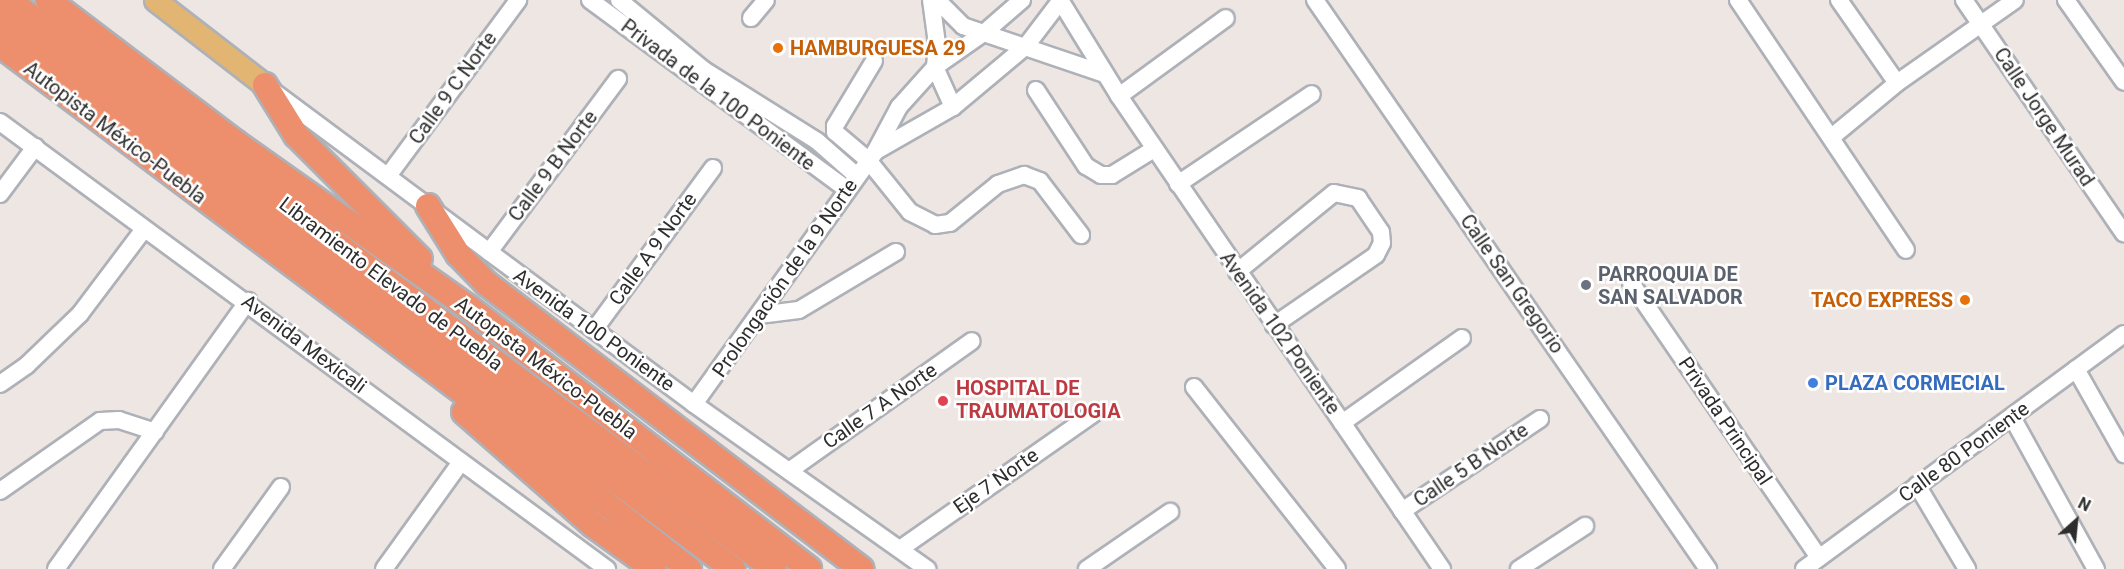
<!DOCTYPE html>
<html>
<head>
<meta charset="utf-8">
<style>
	body { margin:0 }
	#map { position:relative; width:2124px; height:569px; overflow:hidden; background:#ede6e2; font-family:Roboto,sans-serif }
	div>[style] { position:absolute }
	[style*='--x'] { left:calc(var(--x)*1px); top:calc(var(--y)*1px); width:calc(var(--w)*1px); rotate:calc(var(--a)*1deg) }
	.roads { filter:drop-shadow(2px 0 #aeb1b8) drop-shadow(-2px 0 #aeb1b8) drop-shadow(0 2px #aeb1b8) drop-shadow(0 -2px #aeb1b8) }
	.minor>* { height:16px; margin:-8px; padding:0 8px; transform-origin:8px; border-radius:8px; background:#fff }
	.major>* { height:21px; margin:-10.5px; padding:0 10.5px; transform-origin:10.5px; border-radius:10.5px; background:#e2b572 }
	.highway>* { height:24px; margin:-12px; padding:0 12px; transform-origin:12px; border-radius:12px; background:#ed8f6d }
	.dots>* { width:16px; height:16px; translate:-50% -50%; box-sizing:border-box; border:3px solid #fff; border-radius:50% }
	span { translate:-50% -50%; white-space:nowrap; text-align:center; line-height:1.15; -webkit-text-stroke:5px #fff; paint-order:stroke }
	.food-label { font-size:20px; color:#c56008; font-weight:700 }
	.left { translate:0 -50%; text-align:left }
	.right { translate:-100% -50%; text-align:right }
	.street-label { font-size:20px; color:#2d2d2d }
	.worship-label { font-size:20px; color:#5b616d; font-weight:700 }
	.shop-label { font-size:20px; color:#366cbe; font-weight:700 }
	.health-label { font-size:20px; color:#be3a42; font-weight:700 }
	.north { position:absolute; left:2046px; top:491px; width:60px; height:60px; -webkit-text-stroke:4px #fff; paint-order:stroke; rotate:27deg; font-size:16px; font-weight:700; line-height:24px; text-align:center; color:#2d2d2d }
	.north::after { content:''; display:block; margin:auto; width:21px; height:27px; background:#2d2d2d; clip-path:polygon(50% 0,100% 100%,50% 72%,0 100%) }
</style>
</head>
<body>
<div id="map">
	<div class="roads">
		<div class="minor">
			<i style="--x:590;--y:0;--w:318;--a:36.4"></i>
			<i style="--x:619;--y:0;--w:110;--a:39.5"></i>
			<i style="--x:704;--y:70;--w:133;--a:32.1"></i>
			<i style="--x:817;--y:141;--w:53;--a:41.2"></i>
			<i style="--x:931;--y:0;--w:44;--a:82.2"></i>
			<i style="--x:937;--y:44;--w:23;--a:95"></i>
			<i style="--x:935;--y:67;--w:44;--a:65.8"></i>
			<i style="--x:937;--y:0;--w:37;--a:45"></i>
			<i style="--x:963;--y:26;--w:150;--a:18.7"></i>
			<i style="--x:1060;--y:0;--w:113;--a:58.4"></i>
			<i style="--x:1119;--y:96;--w:573;--a:55.67"></i>
			<i style="--x:1315;--y:0;--w:692;--a:55.37"></i>
			<i style="--x:1738;--y:0;--w:301;--a:56.1"></i>
			<i style="--x:1839;--y:0;--w:101;--a:55.1"></i>
			<i style="--x:1964;--y:0;--w:283;--a:55.6"></i>
			<i style="--x:2066;--y:0;--w:100;--a:54.7"></i>
			<i style="--x:751;--y:18;--w:23;--a:-50"></i>
			<i style="--x:874;--y:61;--w:76;--a:121"></i>
			<i style="--x:835;--y:126;--w:6;--a:90"></i>
			<i style="--x:835;--y:132;--w:43;--a:40.3"></i>
			<i style="--x:868;--y:160;--w:67;--a:51.1"></i>
			<i style="--x:910;--y:212;--w:28;--a:27"></i>
			<i style="--x:935;--y:225;--w:15;--a:-8"></i>
			<i style="--x:950;--y:223;--w:62;--a:-39.1"></i>
			<i style="--x:998;--y:184;--w:28;--a:-19"></i>
			<i style="--x:1024;--y:175;--w:17;--a:21"></i>
			<i style="--x:1040;--y:181;--w:68;--a:52.8"></i>
			<i style="--x:1036;--y:90;--w:91;--a:56.7"></i>
			<i style="--x:1086;--y:166;--w:17;--a:31"></i>
			<i style="--x:1101;--y:175;--w:11;--a:0"></i>
			<i style="--x:1112;--y:175;--w:49;--a:-31.8"></i>
			<i style="--x:274;--y:92;--w:523;--a:36.61"></i>
			<i style="--x:694;--y:404;--w:286;--a:35.3"></i>
			<i style="--x:1119;--y:96;--w:132;--a:-36.1"></i>
			<i style="--x:0;--y:122;--w:754;--a:36.37"></i>
			<i style="--x:1833;--y:136;--w:83;--a:-39.6"></i>
			<i style="--x:1897;--y:83;--w:144;--a:-35.1"></i>
			<i style="--x:876;--y:151;--w:89;--a:-29.7"></i>
			<i style="--x:953;--y:107;--w:95;--a:-39.9"></i>
			<i style="--x:1026;--y:46;--w:58;--a:-52.7"></i>
			<i style="--x:388;--y:176;--w:219;--a:-53.5"></i>
			<i style="--x:1178;--y:184;--w:161;--a:-33.9"></i>
			<i style="--x:0;--y:194;--w:59;--a:-53.3"></i>
			<i style="--x:489;--y:252;--w:216;--a:-53.3"></i>
			<i style="--x:1237;--y:272;--w:125;--a:-39.2"></i>
			<i style="--x:1334;--y:193;--w:25;--a:12"></i>
			<i style="--x:1358;--y:198;--w:41;--a:55.9"></i>
			<i style="--x:1381;--y:232;--w:11;--a:85"></i>
			<i style="--x:1382;--y:243;--w:13;--a:117"></i>
			<i style="--x:1376;--y:255;--w:124;--a:145.5"></i>
			<i style="--x:1631;--y:283;--w:333;--a:55.6"></i>
			<i style="--x:759;--y:315;--w:40;--a:-7.1"></i>
			<i style="--x:799;--y:310;--w:113;--a:-30.9"></i>
			<i style="--x:594;--y:330;--w:201;--a:-53.7"></i>
			<i style="--x:2076;--y:369;--w:98;--a:60.5"></i>
			<i style="--x:0;--y:384;--w:33;--a:-35"></i>
			<i style="--x:27;--y:365;--w:74;--a:-43.9"></i>
			<i style="--x:80;--y:314;--w:106;--a:-53"></i>
			<i style="--x:1194;--y:387;--w:231;--a:51.8"></i>
			<i style="--x:694;--y:404;--w:310;--a:-54.3"></i>
			<i style="--x:875;--y:152;--w:51;--a:-61.9"></i>
			<i style="--x:899;--y:107;--w:54;--a:-48"></i>
			<i style="--x:935;--y:67;--w:61;--a:-35"></i>
			<i style="--x:985;--y:32;--w:49;--a:-40.9"></i>
			<i style="--x:2012;--y:417;--w:174;--a:61.1"></i>
			<i style="--x:1342;--y:423;--w:147;--a:-35.3"></i>
			<i style="--x:789;--y:471;--w:224;--a:-35.4"></i>
			<i style="--x:1917;--y:485;--w:98;--a:59.2"></i>
			<i style="--x:0;--y:491;--w:122;--a:-35"></i>
			<i style="--x:100;--y:421;--w:19;--a:-3"></i>
			<i style="--x:119;--y:420;--w:38;--a:18"></i>
			<i style="--x:1402;--y:511;--w:166;--a:-33.7"></i>
			<i style="--x:900;--y:549;--w:236;--a:-35"></i>
			<i style="--x:56;--y:569;--w:330;--a:-54.4"></i>
			<i style="--x:222;--y:569;--w:101;--a:-54.3"></i>
			<i style="--x:384;--y:569;--w:132;--a:-54.3"></i>
			<i style="--x:1087;--y:569;--w:101;--a:-34.5"></i>
			<i style="--x:1519;--y:569;--w:79;--a:-33.1"></i>
			<i style="--x:1804;--y:569;--w:397;--a:-36.3"></i>
		</div>
		<div class="major">
			<i style="--x:155;--y:0;--w:139;--a:37.7"></i>
		</div>
		<div class="highway">
			<i style="--x:8;--y:0;--w:954;--a:36.61"></i>
			<i style="--x:48;--y:0;--w:235;--a:37.2"></i>
			<i style="--x:235;--y:142;--w:286;--a:35.3"></i>
			<i style="--x:468;--y:307;--w:430;--a:37.5"></i>
			<i style="--x:0;--y:18;--w:917;--a:36.93"></i>
			<i style="--x:0;--y:45;--w:610;--a:36.87"></i>
			<i style="--x:488;--y:411;--w:256;--a:38.2"></i>
			<i style="--x:265;--y:85;--w:59;--a:58.2"></i>
			<i style="--x:296;--y:135;--w:175;--a:45"></i>
			<i style="--x:428;--y:206;--w:57;--a:58"></i>
			<i style="--x:458;--y:254;--w:40;--a:46"></i>
			<i style="--x:486;--y:283;--w:472;--a:37.3"></i>
			<i style="--x:464;--y:412;--w:171;--a:41.2"></i>
			<i style="--x:593;--y:525;--w:75;--a:35.8"></i>
		</div>
	</div>
	<div class="dots">
		<i style="left:778px;top:48px;background:#e8710a"></i>
		<i style="left:1586px;top:285px;background:#6b7280"></i>
		<i style="left:1965px;top:300px;background:#e8710a"></i>
		<i style="left:1813px;top:383px;background:#3f7fe0"></i>
		<i style="left:943px;top:401px;background:#e0444e"></i>
	</div>
	<div class="food-label">
		<span class="left" style="left:790px;top:48px">HAMBURGUESA 29</span>
		<span class="right" style="left:1953px;top:300px">TACO EXPRESS</span>
	</div>
	<div class="street-label">
		<span style="left:453px;top:88px;rotate:-54deg">Calle 9 C Norte</span>
		<span style="left:718px;top:95px;rotate:37deg">Privada de la 100 Poniente</span>
		<span style="left:2044px;top:117px;rotate:56deg">Calle Jorge Murad</span>
		<span style="left:115px;top:133px;rotate:37deg">Autopista México-Puebla</span>
		<span style="left:553px;top:166px;rotate:-53deg">Calle 9 B Norte</span>
		<span style="left:653px;top:249px;rotate:-54deg">Calle A 9 Norte</span>
		<span style="left:785px;top:278px;rotate:-55deg">Prolongación de la 9 Norte</span>
		<span style="left:391px;top:284px;rotate:37deg">Libramiento Elevado de Puebla</span>
		<span style="left:1512px;top:284px;rotate:55deg">Calle San Gregorio</span>
		<span style="left:594px;top:330px;rotate:36deg">Avenida 100 Poniente</span>
		<span style="left:1280px;top:333px;rotate:55deg">Avenida 102 Poniente</span>
		<span style="left:304px;top:344px;rotate:37deg">Avenida Mexicali</span>
		<span style="left:546px;top:368px;rotate:37deg">Autopista México-Puebla</span>
		<span style="left:880px;top:406px;rotate:-35deg">Calle 7 A Norte</span>
		<span style="left:1725px;top:421px;rotate:56deg">Privada Principal</span>
		<span style="left:1964px;top:452px;rotate:-36deg">Calle 80 Poniente</span>
		<span style="left:1471px;top:465px;rotate:-34deg">Calle 5 B Norte</span>
		<span style="left:996px;top:481px;rotate:-35deg">Eje 7 Norte</span>
	</div>
	<div class="worship-label">
		<span class="left" style="left:1598px;top:286px">PARROQUIA DE<br>SAN SALVADOR</span>
	</div>
	<div class="shop-label">
		<span class="left" style="left:1825px;top:383px">PLAZA CORMECIAL</span>
	</div>
	<div class="health-label">
		<span class="left" style="left:956px;top:400px">HOSPITAL DE<br>TRAUMATOLOGIA</span>
	</div>
	<div class="north">N</div>
</div>
</body>
</html>
